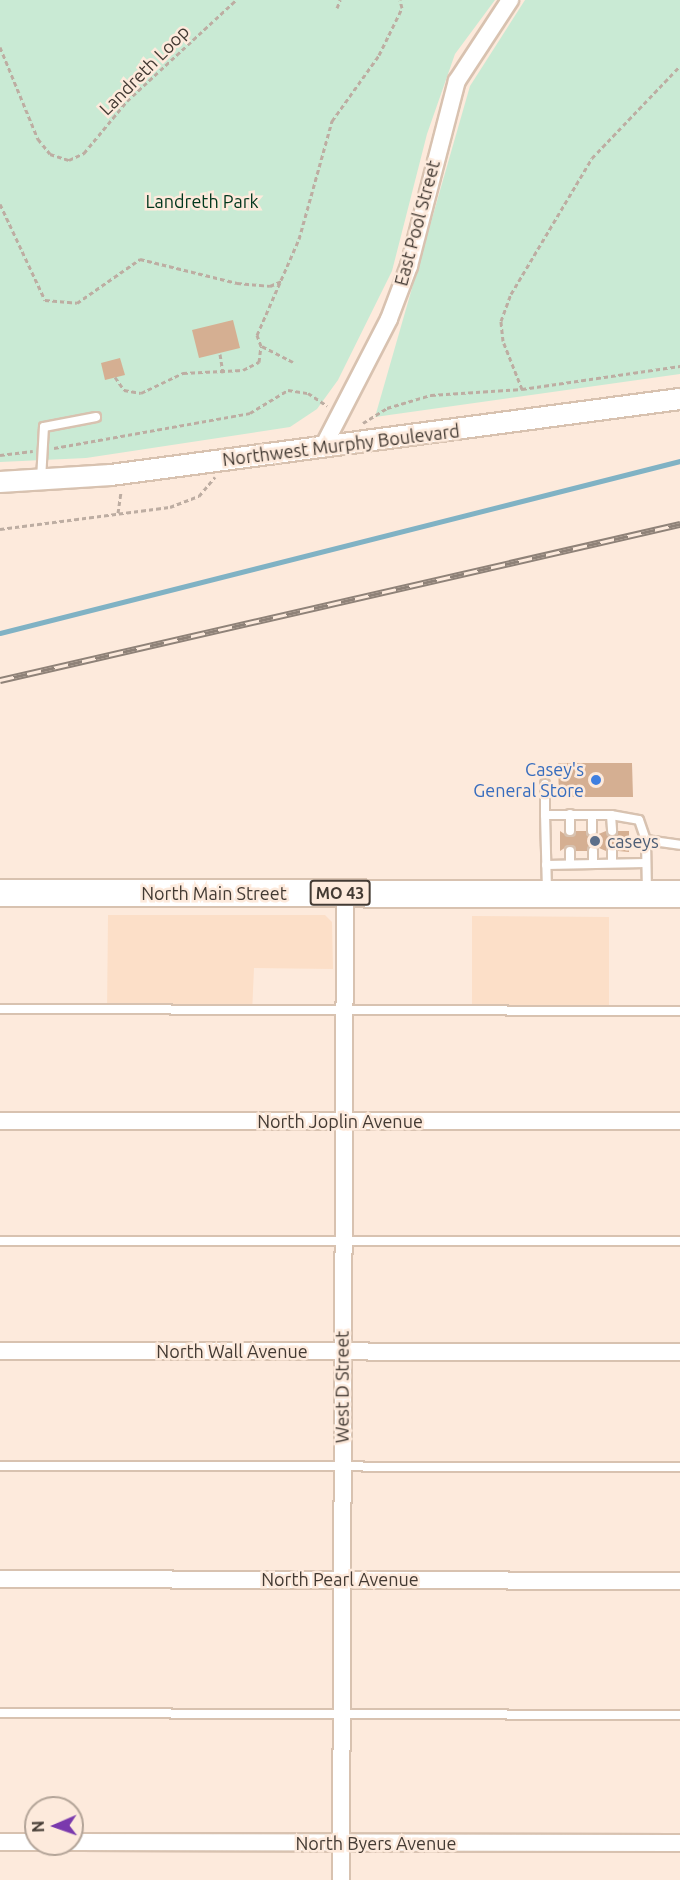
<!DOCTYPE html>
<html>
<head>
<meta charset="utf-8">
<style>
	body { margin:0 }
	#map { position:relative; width:680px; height:1880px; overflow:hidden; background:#fdeadc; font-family:Ubuntu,sans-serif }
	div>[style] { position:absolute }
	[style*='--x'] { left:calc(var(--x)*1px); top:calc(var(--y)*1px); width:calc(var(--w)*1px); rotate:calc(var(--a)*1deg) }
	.built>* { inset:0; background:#fcdfc8 }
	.green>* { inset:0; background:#c9ead4 }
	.stream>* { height:4.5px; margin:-2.25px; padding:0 2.25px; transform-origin:2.25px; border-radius:2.25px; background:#80b2c4 }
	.building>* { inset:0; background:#d5af92 }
	.path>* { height:3px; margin-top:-1.5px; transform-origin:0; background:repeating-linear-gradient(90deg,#bdada2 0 4.5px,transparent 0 7.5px) }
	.roads { filter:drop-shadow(2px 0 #d8c2b0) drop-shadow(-2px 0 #d8c2b0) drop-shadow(0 2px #d8c2b0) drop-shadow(0 -2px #d8c2b0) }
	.service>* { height:8px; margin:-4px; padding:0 4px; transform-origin:4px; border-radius:4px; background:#fff }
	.minor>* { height:16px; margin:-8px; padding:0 8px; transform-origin:8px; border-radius:8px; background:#fff }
	.tertiary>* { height:20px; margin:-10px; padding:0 10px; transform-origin:10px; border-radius:10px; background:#fff }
	.primary>* { height:26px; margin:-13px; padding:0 13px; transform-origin:13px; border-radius:13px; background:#fff }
	.rail>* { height:7px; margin-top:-3.5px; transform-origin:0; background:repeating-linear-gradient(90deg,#fdeadc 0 14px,#8f8278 0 28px); box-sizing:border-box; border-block:2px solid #8f8278 }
	.dots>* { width:16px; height:16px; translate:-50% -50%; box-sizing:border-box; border:3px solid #fdeadc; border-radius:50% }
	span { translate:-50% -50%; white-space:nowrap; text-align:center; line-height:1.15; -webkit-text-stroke:5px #fdeadc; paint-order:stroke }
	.shield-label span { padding:2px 4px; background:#fdeadc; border:2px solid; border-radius:4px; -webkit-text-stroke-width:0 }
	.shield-label { font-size:16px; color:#433a33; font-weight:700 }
	.street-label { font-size:18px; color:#433a33 }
	.park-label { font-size:18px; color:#00371d }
	.shop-label { font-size:18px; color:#366cbe }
	.right { translate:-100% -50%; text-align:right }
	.service-label { font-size:18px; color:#4e5e75 }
	.left { translate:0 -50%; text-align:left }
	.north { position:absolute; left:24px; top:1796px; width:60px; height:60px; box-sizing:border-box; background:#fdeadc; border:2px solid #b3a498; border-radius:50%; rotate:268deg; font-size:16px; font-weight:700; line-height:24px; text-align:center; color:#433a33 }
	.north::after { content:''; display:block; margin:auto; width:21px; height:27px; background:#7a39ad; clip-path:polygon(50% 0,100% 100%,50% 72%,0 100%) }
</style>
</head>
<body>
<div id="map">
	<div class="built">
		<i style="clip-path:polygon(108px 915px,325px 915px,332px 922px,333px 969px,254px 968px,252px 1014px,107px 1014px)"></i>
		<i style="clip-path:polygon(472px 916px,609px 917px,609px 1014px,472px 1013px)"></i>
	</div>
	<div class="green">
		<i style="clip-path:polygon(0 0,495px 0,455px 54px,427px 134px,392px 271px,338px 380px,317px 409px,290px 427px,86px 458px,0 462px)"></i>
		<i style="clip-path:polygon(525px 0,680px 0,680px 374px,375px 417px,470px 86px)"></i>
	</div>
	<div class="stream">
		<i style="--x:0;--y:633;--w:701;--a:-14.19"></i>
	</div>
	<div class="building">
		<i style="clip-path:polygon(233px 320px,240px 348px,199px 358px,192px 330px)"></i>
		<i style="clip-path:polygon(120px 358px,125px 375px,105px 380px,101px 363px)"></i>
		<i style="clip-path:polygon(558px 763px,632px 763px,633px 797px,559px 797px)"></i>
		<i style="clip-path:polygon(560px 831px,569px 837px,576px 831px,586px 831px,591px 837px,606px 831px,612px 837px,618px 831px,629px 831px,629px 852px,618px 851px,613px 845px,606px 851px,592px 845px,587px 851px,576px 851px,569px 845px,560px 851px)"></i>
	</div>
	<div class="path">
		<i style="--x:337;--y:8;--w:9;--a:-69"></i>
		<i style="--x:0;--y:47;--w:100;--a:67.6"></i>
		<i style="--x:38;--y:139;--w:19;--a:51"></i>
		<i style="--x:50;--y:154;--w:20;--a:18"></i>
		<i style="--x:69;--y:160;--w:17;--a:-25"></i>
		<i style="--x:84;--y:153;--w:67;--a:-50.4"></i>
		<i style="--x:127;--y:101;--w:149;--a:-42.8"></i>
		<i style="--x:0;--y:204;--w:106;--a:64.9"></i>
		<i style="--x:45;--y:300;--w:32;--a:5"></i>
		<i style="--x:77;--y:303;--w:77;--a:-34.9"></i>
		<i style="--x:140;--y:259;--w:100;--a:13.9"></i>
		<i style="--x:237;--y:283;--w:33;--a:5"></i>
		<i style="--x:270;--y:286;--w:13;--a:-23"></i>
		<i style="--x:220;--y:354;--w:19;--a:81"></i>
		<i style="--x:293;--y:362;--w:36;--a:-153"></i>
		<i style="--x:261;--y:346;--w:12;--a:-110"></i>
		<i style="--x:257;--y:335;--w:105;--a:-66.4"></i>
		<i style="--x:299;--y:239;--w:123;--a:-74.4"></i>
		<i style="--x:332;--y:121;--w:81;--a:-54.5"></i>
		<i style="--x:379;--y:55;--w:52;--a:-63.9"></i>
		<i style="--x:402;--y:8;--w:8;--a:-104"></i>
		<i style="--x:115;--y:377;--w:16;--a:55"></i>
		<i style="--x:124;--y:390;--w:17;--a:10"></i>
		<i style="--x:141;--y:393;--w:47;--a:-25.5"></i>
		<i style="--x:183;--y:373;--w:60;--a:-2.9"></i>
		<i style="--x:243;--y:370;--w:18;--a:-27"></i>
		<i style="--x:259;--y:362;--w:16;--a:-83"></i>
		<i style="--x:522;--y:389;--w:52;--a:-111.6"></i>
		<i style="--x:503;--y:341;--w:20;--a:-96"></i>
		<i style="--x:501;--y:321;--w:29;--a:-70"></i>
		<i style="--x:511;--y:294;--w:158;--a:-59.2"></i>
		<i style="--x:592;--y:158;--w:127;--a:-46.3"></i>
		<i style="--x:363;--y:423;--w:28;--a:-32"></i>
		<i style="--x:387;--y:408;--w:46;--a:-16.5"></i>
		<i style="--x:431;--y:395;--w:91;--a:-3.8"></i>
		<i style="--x:522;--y:389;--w:160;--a:-8.3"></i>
		<i style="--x:54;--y:448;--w:199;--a:-10.1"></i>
		<i style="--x:250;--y:413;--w:44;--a:-31.2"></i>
		<i style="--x:288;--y:390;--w:20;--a:9"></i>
		<i style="--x:308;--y:393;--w:23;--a:34"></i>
		<i style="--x:0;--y:455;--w:33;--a:-7"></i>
		<i style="--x:118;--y:513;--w:22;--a:-82"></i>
		<i style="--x:0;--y:529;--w:171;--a:-7.4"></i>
		<i style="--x:170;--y:507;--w:31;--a:-21"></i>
		<i style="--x:199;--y:496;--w:25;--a:-50"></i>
	</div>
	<div class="roads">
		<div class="service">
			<i style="--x:41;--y:480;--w:53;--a:-86.8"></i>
			<i style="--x:44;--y:427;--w:53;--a:-10.9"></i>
			<i style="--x:545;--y:784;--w:31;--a:90"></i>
			<i style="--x:570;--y:814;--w:17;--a:90"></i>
			<i style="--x:592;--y:815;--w:16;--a:90"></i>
			<i style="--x:611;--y:815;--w:16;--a:86"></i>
			<i style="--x:646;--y:840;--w:51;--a:88.9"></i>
			<i style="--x:593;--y:851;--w:12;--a:90"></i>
			<i style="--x:612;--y:863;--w:12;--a:-90"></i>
			<i style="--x:570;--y:864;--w:13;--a:-90"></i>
			<i style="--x:546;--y:865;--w:100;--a:-1.1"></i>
			<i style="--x:547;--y:890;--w:75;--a:-91.5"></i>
			<i style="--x:545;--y:815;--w:66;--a:0"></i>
			<i style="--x:611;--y:815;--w:28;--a:10"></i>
			<i style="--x:639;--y:820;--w:21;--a:71"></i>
			<i style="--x:646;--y:840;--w:34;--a:8"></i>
			<i style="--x:0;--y:1009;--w:680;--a:0.17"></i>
			<i style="--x:0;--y:1241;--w:680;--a:0"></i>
			<i style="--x:0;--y:1466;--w:680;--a:0.08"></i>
			<i style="--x:0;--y:1713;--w:680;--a:0.17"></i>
		</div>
		<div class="minor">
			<i style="--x:323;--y:447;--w:144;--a:-62.7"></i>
			<i style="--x:389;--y:319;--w:57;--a:-69.3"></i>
			<i style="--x:409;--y:266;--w:191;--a:-75.5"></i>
			<i style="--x:457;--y:81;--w:97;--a:-56.8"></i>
			<i style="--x:0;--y:1121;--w:680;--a:0"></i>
			<i style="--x:0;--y:1351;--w:680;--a:0.08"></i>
			<i style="--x:0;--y:1579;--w:680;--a:0.17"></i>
			<i style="--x:0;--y:1842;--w:36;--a:0"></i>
			<i style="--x:72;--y:1842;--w:608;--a:0.09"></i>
			<i style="--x:341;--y:1880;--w:987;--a:-89.77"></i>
		</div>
		<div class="tertiary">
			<i style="--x:0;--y:482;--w:111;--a:-3.6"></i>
			<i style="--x:111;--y:475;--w:574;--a:-7.61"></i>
		</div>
		<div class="primary">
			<i style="--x:0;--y:893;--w:680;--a:0.08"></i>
		</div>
	</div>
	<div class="rail">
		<i style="--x:0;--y:680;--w:698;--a:-12.92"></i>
	</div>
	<div class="dots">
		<i style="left:596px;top:780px;background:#3f7fe0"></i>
		<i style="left:595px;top:841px;background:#5c6f8a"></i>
	</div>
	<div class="shield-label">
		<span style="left:340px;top:893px">MO 43</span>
	</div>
	<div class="street-label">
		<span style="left:144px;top:70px;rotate:-45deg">Landreth Loop</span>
		<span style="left:417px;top:223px;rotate:-75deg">East Pool Street</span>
		<span style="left:341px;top:445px;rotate:-7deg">Northwest Murphy Boulevard</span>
		<span style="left:214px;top:893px">North Main Street</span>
		<span style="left:340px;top:1121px">North Joplin Avenue</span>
		<span style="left:232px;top:1351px">North Wall Avenue</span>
		<span style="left:342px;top:1387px;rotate:-90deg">West D Street</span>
		<span style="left:340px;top:1579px">North Pearl Avenue</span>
		<span style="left:376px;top:1843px">North Byers Avenue</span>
	</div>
	<div class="park-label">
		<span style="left:202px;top:201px">Landreth Park</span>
	</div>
	<div class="shop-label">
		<span class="right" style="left:584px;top:780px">Casey's<br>General Store</span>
	</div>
	<div class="service-label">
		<span class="left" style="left:607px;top:841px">caseys</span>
	</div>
	<div class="north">N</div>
</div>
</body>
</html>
